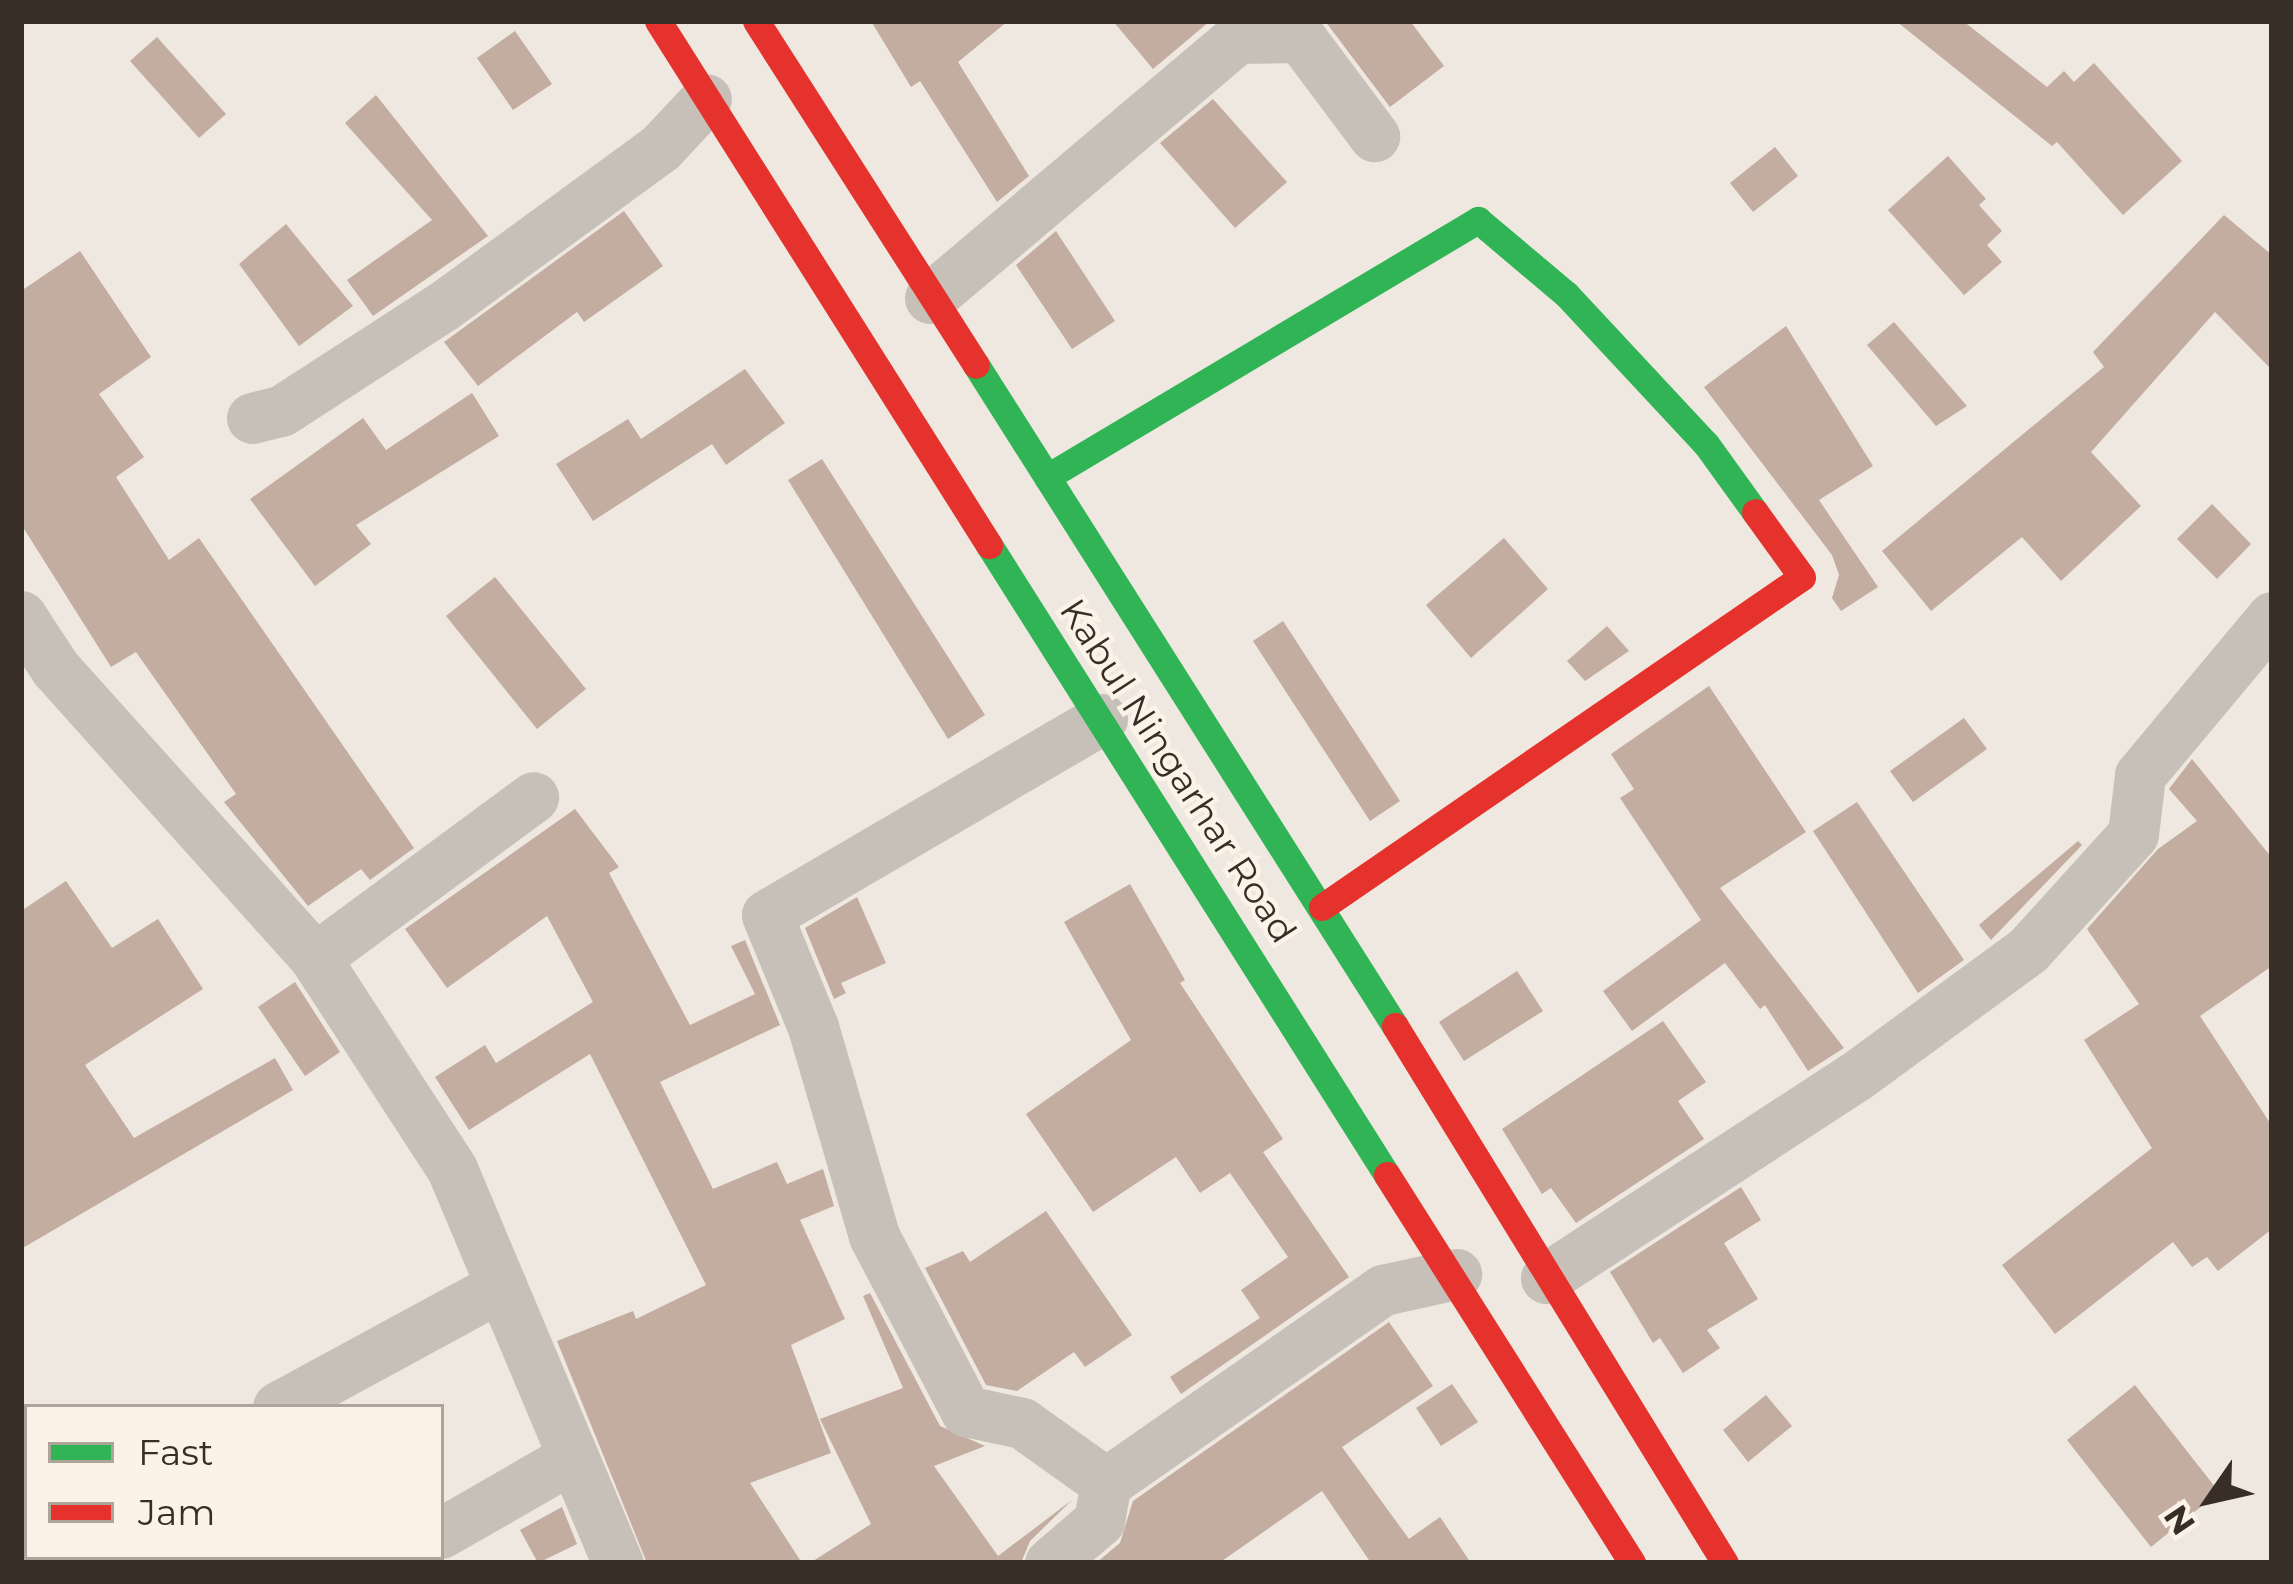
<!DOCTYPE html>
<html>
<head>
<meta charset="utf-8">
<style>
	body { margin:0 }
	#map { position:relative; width:2293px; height:1584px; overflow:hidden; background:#eee8e0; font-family:Montserrat,sans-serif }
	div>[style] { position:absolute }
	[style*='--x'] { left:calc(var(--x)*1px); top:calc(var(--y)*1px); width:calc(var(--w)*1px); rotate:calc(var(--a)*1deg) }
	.building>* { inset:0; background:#c3aca0 }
	.street>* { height:51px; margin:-25.5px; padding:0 25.5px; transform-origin:25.5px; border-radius:25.5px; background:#c7c0b9 }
	.fast>* { height:27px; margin:-13.5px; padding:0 13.5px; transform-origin:13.5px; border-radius:13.5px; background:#30b455 }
	.jam>* { height:27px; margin:-13.5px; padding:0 13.5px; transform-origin:13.5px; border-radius:13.5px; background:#e5322d }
	span { translate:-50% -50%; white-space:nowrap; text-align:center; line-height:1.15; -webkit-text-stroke:9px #fbf3e7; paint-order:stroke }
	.street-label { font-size:36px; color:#382d27 }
	.frame { position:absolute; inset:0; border:24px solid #382d27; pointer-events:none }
	.legend { position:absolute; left:24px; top:1404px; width:420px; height:156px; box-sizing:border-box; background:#fbf3e7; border:3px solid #ada49a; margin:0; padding:15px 21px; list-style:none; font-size:36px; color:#382d27 }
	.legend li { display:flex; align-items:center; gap:24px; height:60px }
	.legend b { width:60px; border:3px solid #ada49a }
	.north { position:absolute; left:2149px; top:1440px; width:120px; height:120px; -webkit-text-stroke:9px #fbf3e7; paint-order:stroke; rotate:236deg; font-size:33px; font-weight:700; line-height:48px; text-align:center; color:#382d27 }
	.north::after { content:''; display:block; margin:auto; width:42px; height:54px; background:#382d27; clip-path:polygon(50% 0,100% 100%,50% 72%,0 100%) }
</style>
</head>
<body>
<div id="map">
	<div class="building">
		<i style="clip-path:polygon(871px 21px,1008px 21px,958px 62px,1029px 176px,997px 202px,920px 81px,911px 87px)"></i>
		<i style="clip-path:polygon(1113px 21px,1210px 21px,1153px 69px)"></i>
		<i style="clip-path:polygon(1325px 21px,1410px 21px,1444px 66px,1390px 107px)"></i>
		<i style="clip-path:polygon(1896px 21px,1963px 21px,2047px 87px,2064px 71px,2074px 82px,2094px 63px,2182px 161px,2123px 215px,2057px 142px,2052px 146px)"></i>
		<i style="clip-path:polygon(515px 31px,552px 84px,513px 110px,477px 58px)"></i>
		<i style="clip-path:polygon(157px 37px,226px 114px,199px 138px,130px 61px)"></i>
		<i style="clip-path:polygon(376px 95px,488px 236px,373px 316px,347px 280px,432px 220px,345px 123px)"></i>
		<i style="clip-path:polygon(1213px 99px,1287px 182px,1235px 228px,1160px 143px)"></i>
		<i style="clip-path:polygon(1775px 147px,1798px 176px,1753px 212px,1730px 183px)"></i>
		<i style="clip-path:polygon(1948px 156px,1986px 199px,1979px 205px,2002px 231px,1987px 245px,2002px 262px,1964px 295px,1888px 210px)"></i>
		<i style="clip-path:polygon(624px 211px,663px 266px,584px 322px,577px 312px,478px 386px,444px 342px)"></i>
		<i style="clip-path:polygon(2224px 215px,2272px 255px,2272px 370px,2215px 312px,2091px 452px,2141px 506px,2061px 581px,2022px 537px,1931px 611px,1882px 551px,2104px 367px,2093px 352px)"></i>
		<i style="clip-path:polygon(286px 224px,353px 306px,299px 346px,239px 264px)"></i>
		<i style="clip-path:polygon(1056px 231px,1115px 321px,1072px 349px,1016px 265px)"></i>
		<i style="clip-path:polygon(80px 251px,151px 357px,99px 394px,144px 457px,116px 477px,169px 560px,199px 538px,414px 848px,370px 880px,361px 869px,308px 906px,224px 802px,236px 794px,136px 652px,111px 667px,21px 524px,21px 291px)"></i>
		<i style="clip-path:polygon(1894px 322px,1967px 406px,1936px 426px,1867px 345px)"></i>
		<i style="clip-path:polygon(1786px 326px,1873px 466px,1819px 500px,1878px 587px,1841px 611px,1832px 598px,1839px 575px,1832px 555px,1704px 387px)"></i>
		<i style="clip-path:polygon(745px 369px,785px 423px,726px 465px,712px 444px,593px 521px,556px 464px,628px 419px,641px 439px)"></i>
		<i style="clip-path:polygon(472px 393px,499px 436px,356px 525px,371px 544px,315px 586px,250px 499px,363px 418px,386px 450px)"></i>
		<i style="clip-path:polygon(822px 459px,985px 715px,948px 739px,788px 480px)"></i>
		<i style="clip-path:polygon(2212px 504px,2251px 544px,2217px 579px,2177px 539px)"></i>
		<i style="clip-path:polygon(1504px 538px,1548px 589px,1471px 658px,1426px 605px)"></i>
		<i style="clip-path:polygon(495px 577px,586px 689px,537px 729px,446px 616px)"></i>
		<i style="clip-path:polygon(1283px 621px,1400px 801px,1370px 821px,1253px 641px)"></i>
		<i style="clip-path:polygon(1607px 626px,1629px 651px,1585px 681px,1567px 661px)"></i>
		<i style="clip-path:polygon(1709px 686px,1806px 832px,1720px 888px,1844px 1048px,1808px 1071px,1765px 1005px,1760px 1009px,1725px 963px,1632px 1031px,1603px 991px,1701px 920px,1620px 798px,1634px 789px,1611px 754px)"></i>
		<i style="clip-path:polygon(1964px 718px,1987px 749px,1913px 802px,1890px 771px)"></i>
		<i style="clip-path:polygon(2192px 759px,2272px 858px,2272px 966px,2200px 1016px,2272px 1126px,2272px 1229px,2218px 1271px,2207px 1257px,2192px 1267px,2173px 1242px,2055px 1334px,2002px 1265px,2152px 1148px,2084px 1040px,2139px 1004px,2087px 929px,2158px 849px,2197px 821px,2169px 789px)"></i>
		<i style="clip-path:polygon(1857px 802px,1964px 960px,1918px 993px,1813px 831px)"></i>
		<i style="clip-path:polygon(575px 809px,619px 867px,609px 873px,690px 1025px,755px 994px,731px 946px,745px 940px,780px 1025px,660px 1082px,713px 1189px,777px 1162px,787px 1184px,823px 1169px,834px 1206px,800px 1220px,845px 1319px,791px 1345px,831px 1453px,750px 1483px,802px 1563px,647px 1563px,557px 1341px,633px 1311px,636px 1319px,706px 1285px,590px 1054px,469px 1130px,435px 1077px,485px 1045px,496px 1063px,593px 1002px,547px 916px,447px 988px,405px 929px)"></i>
		<i style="clip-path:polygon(2078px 841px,2082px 845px,1991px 940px,1979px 925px)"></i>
		<i style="clip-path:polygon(66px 881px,112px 948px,158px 919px,203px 989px,85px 1065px,134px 1138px,275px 1058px,293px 1090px,21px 1249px,21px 911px)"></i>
		<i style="clip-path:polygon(1130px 884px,1185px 980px,1180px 983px,1283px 1139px,1263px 1152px,1349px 1277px,1181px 1394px,1170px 1377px,1260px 1318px,1241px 1290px,1288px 1257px,1230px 1173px,1200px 1193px,1176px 1157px,1093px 1212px,1026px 1114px,1131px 1040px,1064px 922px)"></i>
		<i style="clip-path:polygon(857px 897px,886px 963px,841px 983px,846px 993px,834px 999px,805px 928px)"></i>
		<i style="clip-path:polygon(1517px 971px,1543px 1011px,1464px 1061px,1439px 1022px)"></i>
		<i style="clip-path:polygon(295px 982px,340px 1052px,305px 1076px,258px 1007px)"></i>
		<i style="clip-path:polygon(1663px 1021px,1706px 1082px,1678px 1101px,1704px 1139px,1576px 1223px,1551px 1188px,1542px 1194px,1502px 1129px)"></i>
		<i style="clip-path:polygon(1741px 1187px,1761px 1220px,1724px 1243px,1758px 1299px,1707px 1330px,1720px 1348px,1683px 1373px,1660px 1338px,1653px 1343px,1610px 1272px)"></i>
		<i style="clip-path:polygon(1046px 1211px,1132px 1335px,1085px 1367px,1074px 1352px,1017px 1391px,986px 1385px,925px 1268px,963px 1251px,970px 1262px)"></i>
		<i style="clip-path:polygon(870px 1293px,940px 1426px,985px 1446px,934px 1466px,998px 1556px,1072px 1500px,1030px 1541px,1021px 1563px,810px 1563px,871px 1524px,820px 1419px,903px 1388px,863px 1296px)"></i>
		<i style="clip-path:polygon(1389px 1322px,1433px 1386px,1342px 1447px,1409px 1539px,1440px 1517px,1471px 1563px,1371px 1563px,1322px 1491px,1219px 1563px,1096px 1563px,1120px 1543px,1133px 1501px)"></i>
		<i style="clip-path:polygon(1452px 1384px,1478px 1422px,1441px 1446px,1416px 1408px)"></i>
		<i style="clip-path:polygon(2135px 1385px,2219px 1492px,2151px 1547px,2067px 1440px)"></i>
		<i style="clip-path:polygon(1766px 1395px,1792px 1426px,1748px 1462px,1723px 1430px)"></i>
		<i style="clip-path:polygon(562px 1507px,577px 1544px,538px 1563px,520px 1530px)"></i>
	</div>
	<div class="street">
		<i style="--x:1288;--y:21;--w:144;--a:53.2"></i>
		<i style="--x:930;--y:298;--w:403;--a:-40.2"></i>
		<i style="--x:1238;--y:38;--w:61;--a:-0.9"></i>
		<i style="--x:252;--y:418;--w:30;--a:-14"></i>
		<i style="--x:281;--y:411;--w:192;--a:-32.9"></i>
		<i style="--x:442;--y:307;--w:270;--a:-36.1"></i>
		<i style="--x:660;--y:148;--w:67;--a:-46.8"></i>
		<i style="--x:21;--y:616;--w:62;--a:56.8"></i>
		<i style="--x:55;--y:668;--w:389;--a:48.1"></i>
		<i style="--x:315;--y:958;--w:252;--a:57"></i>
		<i style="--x:452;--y:1169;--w:428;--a:67.2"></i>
		<i style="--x:1102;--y:719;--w:388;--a:149.7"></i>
		<i style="--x:767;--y:915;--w:121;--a:67.7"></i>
		<i style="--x:813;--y:1027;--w:218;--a:73.7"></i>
		<i style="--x:874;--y:1236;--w:198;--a:62.3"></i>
		<i style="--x:966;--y:1411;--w:57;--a:12.1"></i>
		<i style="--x:1022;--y:1423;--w:103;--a:35.5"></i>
		<i style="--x:315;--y:958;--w:271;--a:-36.4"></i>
		<i style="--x:1546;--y:1278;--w:370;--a:-33.1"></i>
		<i style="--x:1856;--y:1076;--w:213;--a:-36.2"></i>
		<i style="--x:2028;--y:950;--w:156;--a:-47.8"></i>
		<i style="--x:2133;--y:834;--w:59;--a:-83.2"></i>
		<i style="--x:2140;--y:775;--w:206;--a:-50.1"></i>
		<i style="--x:278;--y:1407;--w:254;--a:-28.5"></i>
		<i style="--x:441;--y:1533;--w:152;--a:-29.9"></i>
		<i style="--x:22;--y:1546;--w:9;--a:58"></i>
		<i style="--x:304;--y:1557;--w:7;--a:63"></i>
		<i style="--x:389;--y:1563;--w:12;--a:-31"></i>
		<i style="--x:1050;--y:1563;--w:65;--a:-40.6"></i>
		<i style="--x:1099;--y:1521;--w:39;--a:-80"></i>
		<i style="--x:1106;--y:1483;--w:338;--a:-34.9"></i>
		<i style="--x:1383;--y:1290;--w:75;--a:-12.4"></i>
	</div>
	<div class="fast">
		<i style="--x:976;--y:365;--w:783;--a:57.63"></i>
		<i style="--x:1047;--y:477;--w:502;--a:-30.81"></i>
		<i style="--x:1478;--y:220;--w:115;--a:40.1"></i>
		<i style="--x:1566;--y:294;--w:205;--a:47"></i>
		<i style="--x:1706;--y:444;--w:84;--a:54.2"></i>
		<i style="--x:989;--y:545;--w:745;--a:57.72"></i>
	</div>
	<div class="jam">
		<i style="--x:658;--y:21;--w:620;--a:57.72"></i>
		<i style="--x:756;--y:21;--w:408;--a:57.4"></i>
		<i style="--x:1322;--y:907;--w:582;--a:-34.51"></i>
		<i style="--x:1802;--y:577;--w:80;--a:-125.9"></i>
		<i style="--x:1395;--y:1026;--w:630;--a:58.43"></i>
		<i style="--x:1387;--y:1175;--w:459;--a:57.7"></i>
	</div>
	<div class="street-label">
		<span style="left:1178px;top:771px;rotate:57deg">Kabul Ningarhar Road</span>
	</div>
	<div class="frame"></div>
	<ul class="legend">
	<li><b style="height:15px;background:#30b455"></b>Fast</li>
	<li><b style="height:15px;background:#e5322d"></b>Jam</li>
	</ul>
	<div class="north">N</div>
</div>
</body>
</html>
